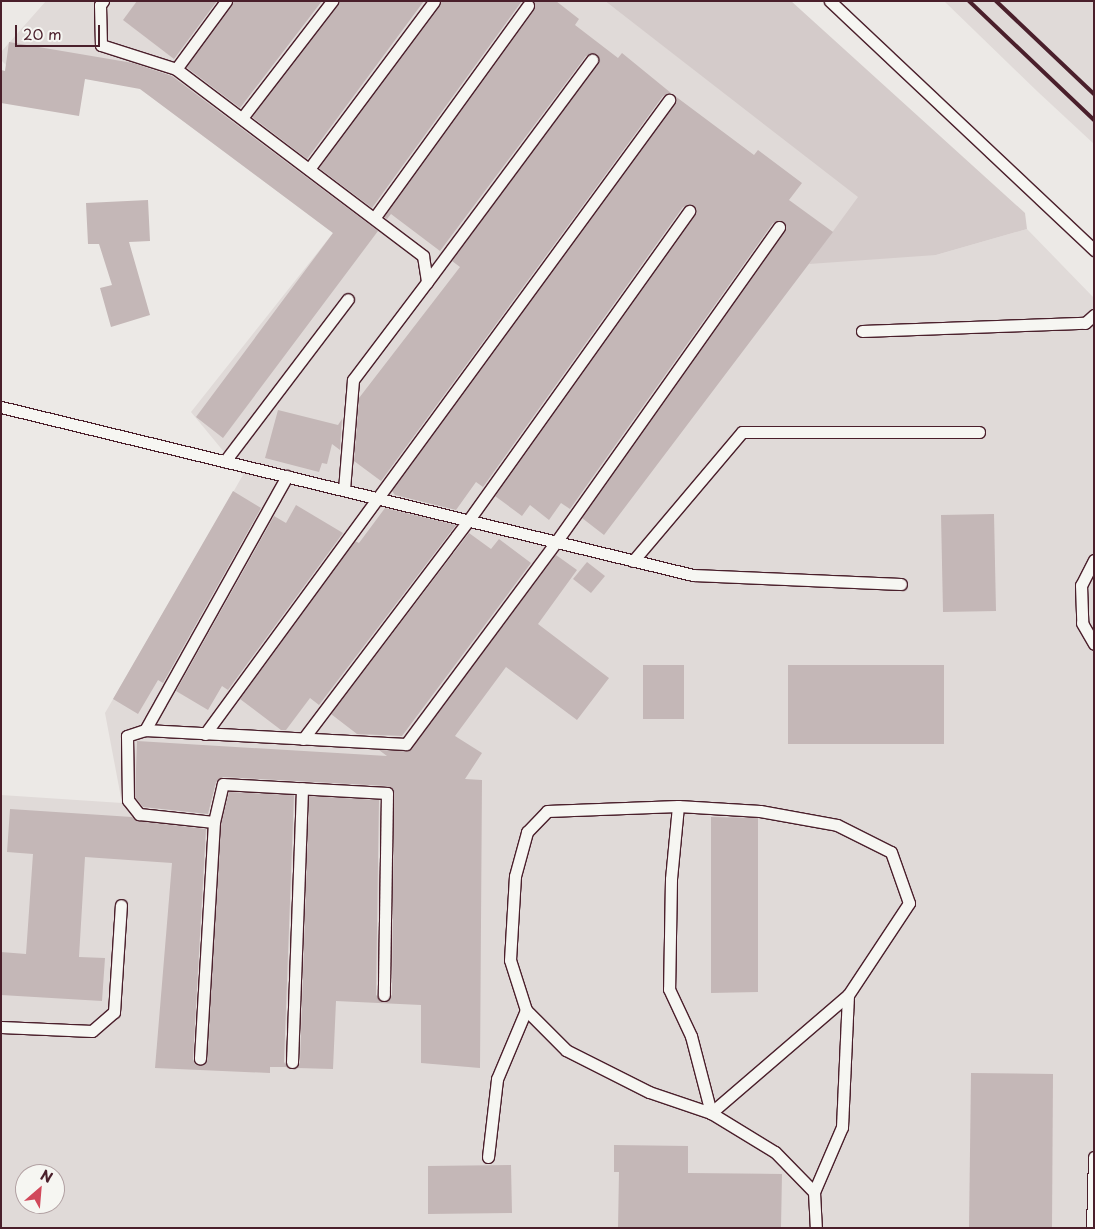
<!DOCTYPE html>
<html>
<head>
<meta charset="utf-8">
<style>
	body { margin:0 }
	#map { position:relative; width:1095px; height:1229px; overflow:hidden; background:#ece9e6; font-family:"Playpen Sans",sans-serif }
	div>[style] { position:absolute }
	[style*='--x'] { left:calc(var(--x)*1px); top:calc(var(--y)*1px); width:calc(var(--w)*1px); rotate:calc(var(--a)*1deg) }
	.built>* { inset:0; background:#e0dad8 }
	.green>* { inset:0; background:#d4cbca }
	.building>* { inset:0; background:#c4b7b7 }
	.roads { filter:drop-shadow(1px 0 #4a1f2b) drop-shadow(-1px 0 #4a1f2b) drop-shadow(0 1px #4a1f2b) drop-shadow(0 -1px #4a1f2b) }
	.lane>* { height:11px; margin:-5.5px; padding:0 5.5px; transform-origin:5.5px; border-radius:5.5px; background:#f6f6f2 }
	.rail>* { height:4px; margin:-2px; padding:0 2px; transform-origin:2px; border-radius:2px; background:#4a1f2b }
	span { translate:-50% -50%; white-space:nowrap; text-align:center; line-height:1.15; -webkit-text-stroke:4.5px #f6f6f2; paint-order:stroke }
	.frame { position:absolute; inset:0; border:2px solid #4a1f2b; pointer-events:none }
	.north { position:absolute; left:15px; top:1164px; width:50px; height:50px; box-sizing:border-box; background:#f6f6f2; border:1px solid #b1a0a2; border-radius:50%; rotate:27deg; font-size:14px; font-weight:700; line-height:20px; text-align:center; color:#4a1f2b }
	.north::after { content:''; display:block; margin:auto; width:18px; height:22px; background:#d1495b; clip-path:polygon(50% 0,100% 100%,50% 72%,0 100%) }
	.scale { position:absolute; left:15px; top:25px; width:85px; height:22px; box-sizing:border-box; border:2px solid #4a1f2b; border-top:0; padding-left:6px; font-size:15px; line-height:18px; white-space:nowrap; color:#4a1f2b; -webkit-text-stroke:4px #f6f6f2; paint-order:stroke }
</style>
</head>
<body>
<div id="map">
	<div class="built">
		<i style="clip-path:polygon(evenodd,46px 1px,605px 1px,936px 255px,1027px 229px,1094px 298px,1094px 1228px,1px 1228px,1px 795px,122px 803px,105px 713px,243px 475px,191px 412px,333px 233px,139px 88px,6px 65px,1px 60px,1px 52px,46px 1px,25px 1174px,55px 1174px,55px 1204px,25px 1204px,25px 1174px)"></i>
		<i style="clip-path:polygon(944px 1px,1094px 1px,1094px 144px,1038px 92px)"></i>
	</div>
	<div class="green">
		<i style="clip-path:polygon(605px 1px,791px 1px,1025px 213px,1027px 229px,936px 255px,809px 264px,858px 197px)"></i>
	</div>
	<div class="building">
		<i style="clip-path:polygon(137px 1px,217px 1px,174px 59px,123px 20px)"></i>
		<i style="clip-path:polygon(233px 1px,322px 1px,240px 108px,186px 67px)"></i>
		<i style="clip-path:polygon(339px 1px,424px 1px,307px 159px,252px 117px)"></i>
		<i style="clip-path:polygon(441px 1px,522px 1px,372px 208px,319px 168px)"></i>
		<i style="clip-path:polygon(534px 1px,556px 1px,579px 19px,575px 25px,618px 58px,622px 53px,671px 93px,663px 96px,381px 481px,354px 461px,359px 398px,460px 267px,452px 261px,599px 61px,596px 54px,586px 56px,440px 251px,391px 214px,387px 219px,384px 217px,534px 10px)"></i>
		<i style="clip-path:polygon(9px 42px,133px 63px,172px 76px,378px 231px,223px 438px,196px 417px,333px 233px,140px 89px,85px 79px,79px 116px,1px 103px,1px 70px,5px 71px)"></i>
		<i style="clip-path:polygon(675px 96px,754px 155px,758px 150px,802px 183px,789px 200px,833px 232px,604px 535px,582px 518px,785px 231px,783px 221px,773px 223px,570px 509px,561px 503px,549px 520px,530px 505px,522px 516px,495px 496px,695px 215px,693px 205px,683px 207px,483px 487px,476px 482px,456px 510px,395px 495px,392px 491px,675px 104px)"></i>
		<i style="clip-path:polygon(148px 200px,150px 241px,129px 242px,150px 315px,111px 327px,100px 288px,112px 285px,99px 244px,88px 244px,86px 203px)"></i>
		<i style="clip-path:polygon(278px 410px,338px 425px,342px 419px,340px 450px,332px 444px,327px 464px,322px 463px,319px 472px,265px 458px)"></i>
		<i style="clip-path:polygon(233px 491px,261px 508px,163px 683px,158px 680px,138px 714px,113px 699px)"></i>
		<i style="clip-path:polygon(296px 505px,343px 533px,228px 690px,222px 686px,208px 710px,176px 691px,274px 516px,286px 523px)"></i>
		<i style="clip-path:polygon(385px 508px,456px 525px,319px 705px,310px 698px,286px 730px,281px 730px,240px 699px,355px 541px,359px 543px)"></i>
		<i style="clip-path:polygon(994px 514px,996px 611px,943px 612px,941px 515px)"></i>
		<i style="clip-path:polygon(469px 533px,491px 549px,499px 539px,531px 563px,402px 736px,357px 734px,331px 714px)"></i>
		<i style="clip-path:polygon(556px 555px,577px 570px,538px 624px,609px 678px,577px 720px,506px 667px,455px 736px,482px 753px,465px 779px,482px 780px,480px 1068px,421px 1063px,421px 1005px,336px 1001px,333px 1069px,297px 1068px,300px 1062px,309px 796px,379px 800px,376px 995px,384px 1002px,392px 995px,394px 790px,387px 786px,223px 777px,216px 782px,208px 814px,143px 807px,135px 797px,137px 741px,387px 756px,379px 750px,409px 751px)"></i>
		<i style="clip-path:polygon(587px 562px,605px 576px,591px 593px,573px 579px)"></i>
		<i style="clip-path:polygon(643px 665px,684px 665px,684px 719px,643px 719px)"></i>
		<i style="clip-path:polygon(788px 665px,944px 665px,944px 744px,788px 744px)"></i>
		<i style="clip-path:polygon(229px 792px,294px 795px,284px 1062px,287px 1067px,270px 1067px,270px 1073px,155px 1068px,172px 863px,85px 857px,79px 957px,105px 958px,102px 1001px,1px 995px,1px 952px,26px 954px,33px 854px,7px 852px,10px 809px,132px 817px,138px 821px,206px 829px,193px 1059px,196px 1065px,206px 1064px,221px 823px)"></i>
		<i style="clip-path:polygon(711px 817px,758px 818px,758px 992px,711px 993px)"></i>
		<i style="clip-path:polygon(971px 1073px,1053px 1074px,1052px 1228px,969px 1228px)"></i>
		<i style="clip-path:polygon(614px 1145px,688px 1146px,688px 1173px,782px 1174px,781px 1228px,618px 1228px,619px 1172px,614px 1172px)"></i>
		<i style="clip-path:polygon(511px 1165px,512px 1213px,428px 1214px,428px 1166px)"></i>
	</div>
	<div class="roads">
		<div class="lane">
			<i style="--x:103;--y:1;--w:5;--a:127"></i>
			<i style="--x:100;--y:5;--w:40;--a:88.6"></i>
			<i style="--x:101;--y:45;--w:79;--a:17.7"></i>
			<i style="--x:226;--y:1;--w:84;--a:126.3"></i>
			<i style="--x:176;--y:69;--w:310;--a:37.1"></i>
			<i style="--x:423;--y:256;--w:26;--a:81"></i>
			<i style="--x:427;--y:282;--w:123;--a:127.1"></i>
			<i style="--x:353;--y:380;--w:110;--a:94.7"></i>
			<i style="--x:830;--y:1;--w:363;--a:43.3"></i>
			<i style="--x:242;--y:118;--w:148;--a:-52.4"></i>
			<i style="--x:309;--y:169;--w:209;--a:-53.3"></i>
			<i style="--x:375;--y:217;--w:261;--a:-54.1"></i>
			<i style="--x:427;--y:282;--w:277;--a:-53.4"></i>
			<i style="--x:862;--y:331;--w:223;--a:-2.1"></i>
			<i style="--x:1085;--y:323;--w:12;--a:-42"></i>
			<i style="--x:1;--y:407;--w:712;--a:13.65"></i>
			<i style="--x:693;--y:575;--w:208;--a:2.5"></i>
			<i style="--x:225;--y:461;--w:203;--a:-52.8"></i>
			<i style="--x:287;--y:476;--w:291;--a:119.2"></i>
			<i style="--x:145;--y:730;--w:261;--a:3.1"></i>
			<i style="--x:406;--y:744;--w:252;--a:-53.4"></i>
			<i style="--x:556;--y:542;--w:386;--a:-54.7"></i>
			<i style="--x:1094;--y:560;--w:28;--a:117"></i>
			<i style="--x:1081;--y:585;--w:38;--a:88"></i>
			<i style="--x:1082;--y:623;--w:24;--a:60"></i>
			<i style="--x:633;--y:561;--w:169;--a:-49.8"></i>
			<i style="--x:742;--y:432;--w:237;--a:0"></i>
			<i style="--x:145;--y:730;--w:19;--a:162"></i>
			<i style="--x:127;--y:736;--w:64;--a:89.1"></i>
			<i style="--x:128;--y:800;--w:18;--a:52"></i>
			<i style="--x:139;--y:814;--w:75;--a:6.1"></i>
			<i style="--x:214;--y:822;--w:237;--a:93.4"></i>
			<i style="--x:205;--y:734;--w:786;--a:-53.8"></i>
			<i style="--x:303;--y:739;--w:273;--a:-52.9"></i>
			<i style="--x:468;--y:521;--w:381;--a:-54.5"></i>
			<i style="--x:678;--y:806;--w:82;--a:3.5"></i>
			<i style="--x:760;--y:811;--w:78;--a:10.3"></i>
			<i style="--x:837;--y:825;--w:60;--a:26.6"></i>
			<i style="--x:891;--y:852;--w:54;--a:70.6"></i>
			<i style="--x:909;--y:903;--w:110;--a:123.5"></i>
			<i style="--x:848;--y:995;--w:181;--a:139.3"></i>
			<i style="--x:711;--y:1113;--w:65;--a:-161.3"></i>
			<i style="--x:649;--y:1092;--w:93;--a:-153.2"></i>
			<i style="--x:566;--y:1050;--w:57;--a:-135"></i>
			<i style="--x:526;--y:1010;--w:52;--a:-107.7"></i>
			<i style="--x:510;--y:960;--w:84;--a:-86.6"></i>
			<i style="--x:515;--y:876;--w:46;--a:-74.7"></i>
			<i style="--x:527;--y:832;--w:29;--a:-46"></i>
			<i style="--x:547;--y:811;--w:131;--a:-2.2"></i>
			<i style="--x:678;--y:806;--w:73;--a:95.5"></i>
			<i style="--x:671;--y:879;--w:110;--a:91"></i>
			<i style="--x:669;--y:989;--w:52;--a:64.9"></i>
			<i style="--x:691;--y:1036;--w:80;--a:75.4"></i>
			<i style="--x:711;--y:1113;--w:75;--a:31.4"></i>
			<i style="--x:775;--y:1152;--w:56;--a:45.7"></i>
			<i style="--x:814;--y:1192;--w:36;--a:87"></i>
			<i style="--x:214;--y:822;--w:39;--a:-77"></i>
			<i style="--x:223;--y:784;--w:164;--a:3.1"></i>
			<i style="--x:387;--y:793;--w:202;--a:90.9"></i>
			<i style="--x:1;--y:1027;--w:91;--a:2.5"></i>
			<i style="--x:92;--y:1031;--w:29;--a:-41"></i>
			<i style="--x:114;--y:1012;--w:107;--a:-86.3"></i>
			<i style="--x:292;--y:1062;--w:274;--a:-87.9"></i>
			<i style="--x:488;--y:1157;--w:79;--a:-83.4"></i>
			<i style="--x:497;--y:1079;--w:75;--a:-67.2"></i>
			<i style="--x:814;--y:1192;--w:71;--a:-66.7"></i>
			<i style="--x:842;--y:1127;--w:132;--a:-87.4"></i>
			<i style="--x:1092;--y:1228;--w:71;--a:-88.4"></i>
		</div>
	</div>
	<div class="rail">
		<i style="--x:969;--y:1;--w:173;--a:43.6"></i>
		<i style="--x:996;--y:1;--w:135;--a:43.5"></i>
	</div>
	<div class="frame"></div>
	<div class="north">N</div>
	<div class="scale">20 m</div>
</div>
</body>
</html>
